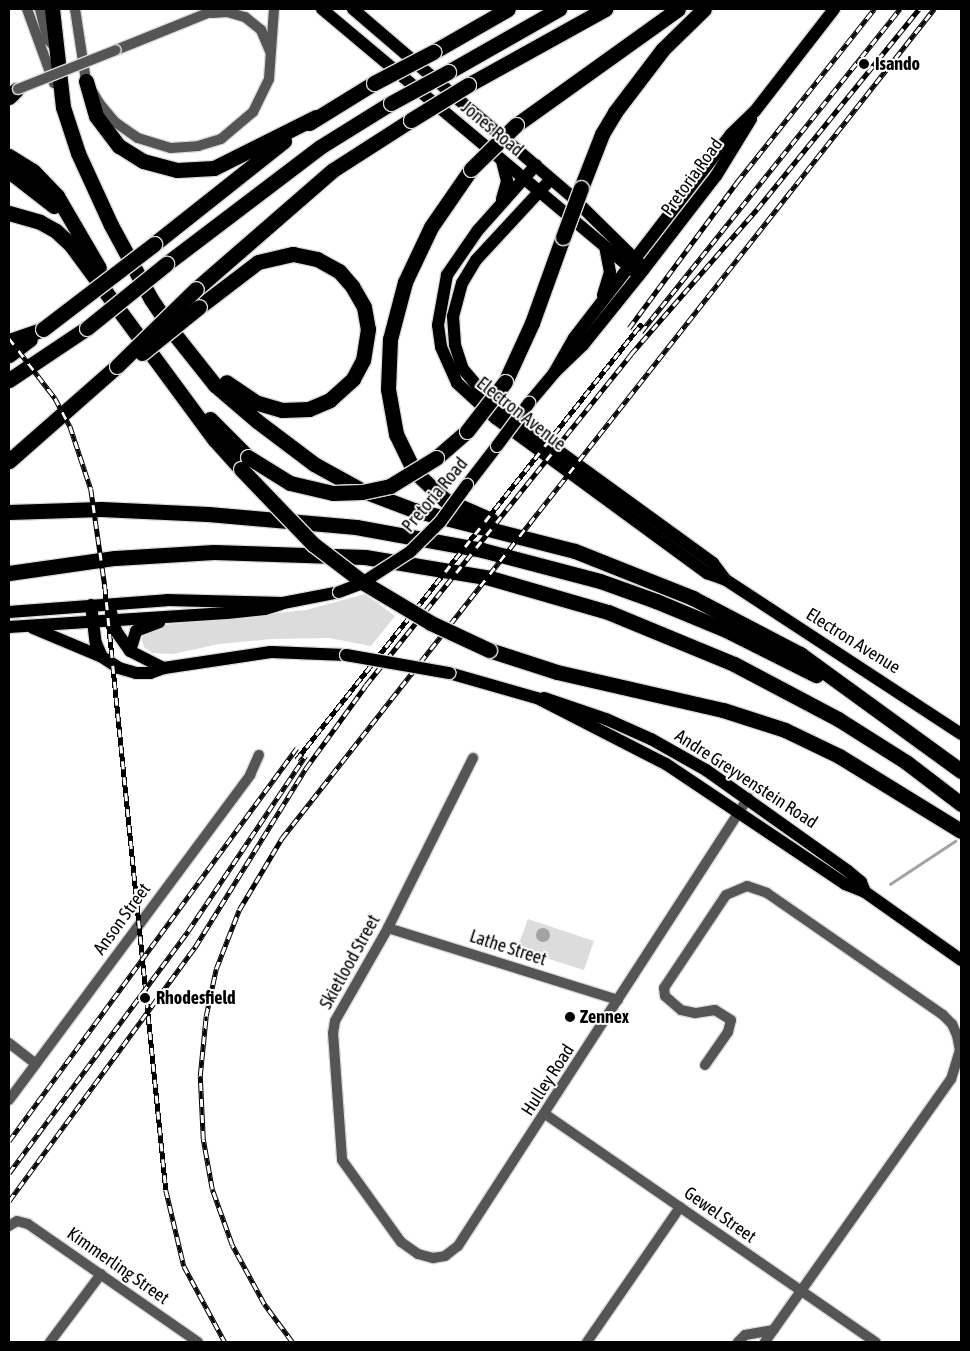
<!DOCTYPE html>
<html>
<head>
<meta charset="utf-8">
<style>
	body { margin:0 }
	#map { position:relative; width:970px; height:1351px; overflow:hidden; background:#fff; font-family:"Asap Condensed",sans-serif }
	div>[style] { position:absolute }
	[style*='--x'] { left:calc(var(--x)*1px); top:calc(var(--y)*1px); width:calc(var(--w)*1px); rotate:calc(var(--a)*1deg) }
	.green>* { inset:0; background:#dcdcdc }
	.water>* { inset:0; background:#a3a3a3 }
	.round { border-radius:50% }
	.stream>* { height:2.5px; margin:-1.25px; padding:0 1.25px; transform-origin:1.25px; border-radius:1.25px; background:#a3a3a3 }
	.roads { filter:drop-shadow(1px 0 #dbdbdb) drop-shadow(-1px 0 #dbdbdb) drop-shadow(0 1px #dbdbdb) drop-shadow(0 -1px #dbdbdb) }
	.minor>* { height:10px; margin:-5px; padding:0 5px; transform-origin:5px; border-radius:5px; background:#555 }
	.major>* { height:12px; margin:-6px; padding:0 6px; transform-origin:6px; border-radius:6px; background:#000 }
	.highway>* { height:15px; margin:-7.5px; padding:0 7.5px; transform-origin:7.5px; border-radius:7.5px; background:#000 }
	.rail>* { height:4.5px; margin-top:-2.25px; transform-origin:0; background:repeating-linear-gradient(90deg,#fff 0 8px,#000 0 16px); box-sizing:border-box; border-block:1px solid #000 }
	.bridges { filter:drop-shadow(1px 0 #dbdbdb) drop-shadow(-1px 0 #dbdbdb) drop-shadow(0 1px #dbdbdb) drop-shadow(0 -1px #dbdbdb) }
	.minor-bridge>* { height:10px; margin:-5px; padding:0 5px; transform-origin:5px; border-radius:5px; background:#555 }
	.major-bridge>* { height:12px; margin:-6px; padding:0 6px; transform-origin:6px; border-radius:6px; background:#000 }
	.highway-bridge>* { height:15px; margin:-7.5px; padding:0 7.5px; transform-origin:7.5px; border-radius:7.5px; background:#000 }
	.dots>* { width:14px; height:14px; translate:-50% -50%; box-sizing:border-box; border:2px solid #fff; border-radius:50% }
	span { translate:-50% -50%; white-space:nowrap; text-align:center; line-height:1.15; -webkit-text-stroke:4px #fff; paint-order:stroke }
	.poi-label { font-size:18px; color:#000; font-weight:700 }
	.left { translate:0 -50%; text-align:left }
	.street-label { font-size:18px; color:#000 }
	.frame { position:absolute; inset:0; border:10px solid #000; pointer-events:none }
</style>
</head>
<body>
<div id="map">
	<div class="green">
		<i style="clip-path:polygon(365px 594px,395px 616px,371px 646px,329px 638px,272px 639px,219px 644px,173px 654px,152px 653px,144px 647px,142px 640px,143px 631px,154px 626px,306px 610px)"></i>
		<i style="clip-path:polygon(528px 919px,594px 941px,584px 970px,517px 949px)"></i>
	</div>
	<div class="water">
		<i class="round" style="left:536px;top:928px;width:14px;height:14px"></i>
	</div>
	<div class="stream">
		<i style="--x:890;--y:884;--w:78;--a:-33.5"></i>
	</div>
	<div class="roads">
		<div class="minor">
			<i style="--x:27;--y:9;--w:79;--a:70"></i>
			<i style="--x:40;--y:9;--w:32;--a:76"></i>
			<i style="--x:48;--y:40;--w:10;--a:45"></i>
			<i style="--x:75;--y:9;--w:73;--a:81.3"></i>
			<i style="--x:86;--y:81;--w:26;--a:59"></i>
			<i style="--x:99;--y:103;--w:25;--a:50"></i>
			<i style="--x:115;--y:122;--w:28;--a:35"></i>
			<i style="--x:138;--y:138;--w:34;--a:17"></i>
			<i style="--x:171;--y:148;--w:27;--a:-4"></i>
			<i style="--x:198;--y:146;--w:24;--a:-17"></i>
			<i style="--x:221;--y:139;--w:42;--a:-40.2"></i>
			<i style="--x:253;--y:112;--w:37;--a:-64"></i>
			<i style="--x:269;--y:79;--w:70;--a:-85.9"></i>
			<i style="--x:212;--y:13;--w:15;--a:-4"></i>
			<i style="--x:227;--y:12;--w:19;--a:16"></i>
			<i style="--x:245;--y:17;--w:21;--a:39"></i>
			<i style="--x:261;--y:30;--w:23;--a:67"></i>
			<i style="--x:116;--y:50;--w:110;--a:-21.9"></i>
			<i style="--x:473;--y:758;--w:190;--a:116.6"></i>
			<i style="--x:388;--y:928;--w:107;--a:119.7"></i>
			<i style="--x:335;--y:1021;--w:12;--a:99"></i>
			<i style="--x:333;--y:1033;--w:127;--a:85.9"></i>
			<i style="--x:342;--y:1160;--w:101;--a:54.3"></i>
			<i style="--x:401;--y:1242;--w:21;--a:35"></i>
			<i style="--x:418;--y:1254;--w:16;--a:15"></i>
			<i style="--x:433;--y:1258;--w:12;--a:-9"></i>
			<i style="--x:445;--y:1256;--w:16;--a:-38"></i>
			<i style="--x:458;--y:1246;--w:534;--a:-57.08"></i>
			<i style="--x:388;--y:928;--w:241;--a:17.4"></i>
			<i style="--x:9;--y:1043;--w:34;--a:38"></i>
			<i style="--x:705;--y:1065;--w:40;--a:-55.1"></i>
			<i style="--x:728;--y:1032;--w:12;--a:-76"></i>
			<i style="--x:731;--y:1020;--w:19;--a:-148"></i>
			<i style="--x:715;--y:1010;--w:20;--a:171"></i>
			<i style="--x:695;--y:1013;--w:14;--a:-168"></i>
			<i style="--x:681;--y:1010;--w:21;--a:-139"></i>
			<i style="--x:665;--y:996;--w:8;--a:-97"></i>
			<i style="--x:664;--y:988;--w:112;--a:-56.3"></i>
			<i style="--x:726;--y:895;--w:23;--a:-23"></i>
			<i style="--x:747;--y:886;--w:21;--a:19"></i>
			<i style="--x:767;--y:893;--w:214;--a:34.7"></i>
			<i style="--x:943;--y:1015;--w:13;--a:45"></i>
			<i style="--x:952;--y:1024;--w:12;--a:66"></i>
			<i style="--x:957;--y:1035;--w:15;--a:79"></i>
			<i style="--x:960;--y:1050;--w:30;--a:107"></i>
			<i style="--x:951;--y:1079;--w:322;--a:125.3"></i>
			<i style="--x:9;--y:1100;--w:405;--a:-53.4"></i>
			<i style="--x:250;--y:775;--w:22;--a:-66"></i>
			<i style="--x:545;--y:1114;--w:402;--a:34.6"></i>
			<i style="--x:9;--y:1226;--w:9;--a:-32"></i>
			<i style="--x:17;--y:1221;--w:11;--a:15"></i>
			<i style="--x:28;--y:1224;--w:207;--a:34.8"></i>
			<i style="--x:50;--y:1342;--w:85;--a:-53.1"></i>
			<i style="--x:587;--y:1342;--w:164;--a:-55.4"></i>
			<i style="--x:738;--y:1342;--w:10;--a:-45"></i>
			<i style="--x:745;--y:1335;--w:29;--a:-10"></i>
		</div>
		<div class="major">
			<i style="--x:322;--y:9;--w:414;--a:40"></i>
			<i style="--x:353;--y:9;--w:284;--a:40.6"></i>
			<i style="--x:569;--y:194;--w:103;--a:44.6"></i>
			<i style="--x:536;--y:165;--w:87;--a:131.7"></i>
			<i style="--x:478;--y:230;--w:55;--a:124.6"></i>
			<i style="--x:447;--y:275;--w:51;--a:100.2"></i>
			<i style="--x:438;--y:325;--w:22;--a:82"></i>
			<i style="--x:441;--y:347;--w:39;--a:66"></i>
			<i style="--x:457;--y:383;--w:52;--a:42.6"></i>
			<i style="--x:495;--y:418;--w:263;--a:36.2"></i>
			<i style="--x:707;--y:573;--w:20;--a:20"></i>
			<i style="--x:726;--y:580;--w:281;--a:33.2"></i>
			<i style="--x:551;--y:179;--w:110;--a:132.8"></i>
			<i style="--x:476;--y:260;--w:27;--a:121"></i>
			<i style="--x:462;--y:283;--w:34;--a:105"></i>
			<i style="--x:453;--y:316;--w:29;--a:86"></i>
			<i style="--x:455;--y:345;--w:25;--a:72"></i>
			<i style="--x:463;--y:369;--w:42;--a:49.8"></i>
			<i style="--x:490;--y:401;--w:276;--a:36"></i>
			<i style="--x:713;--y:563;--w:21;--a:53"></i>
			<i style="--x:502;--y:199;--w:19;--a:-74"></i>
			<i style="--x:507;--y:181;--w:21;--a:-104"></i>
			<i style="--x:603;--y:295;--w:24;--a:-73"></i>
			<i style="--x:610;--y:272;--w:25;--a:-101"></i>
			<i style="--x:554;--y:373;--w:40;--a:-44"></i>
			<i style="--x:583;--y:345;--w:97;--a:-51.2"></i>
			<i style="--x:644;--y:269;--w:118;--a:-52.3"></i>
			<i style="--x:716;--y:176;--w:67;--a:-58.4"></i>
			<i style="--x:529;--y:403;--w:39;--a:-50"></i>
			<i style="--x:554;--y:373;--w:40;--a:-60.3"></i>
			<i style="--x:574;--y:338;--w:257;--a:-52.4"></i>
			<i style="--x:731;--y:134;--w:33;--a:-44"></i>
			<i style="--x:755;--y:111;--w:129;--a:-52.2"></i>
			<i style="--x:467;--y:485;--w:49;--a:-52.4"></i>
			<i style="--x:91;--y:605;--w:38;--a:83"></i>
			<i style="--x:96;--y:643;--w:15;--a:67"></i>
			<i style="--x:102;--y:657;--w:20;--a:33"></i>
			<i style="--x:119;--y:668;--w:18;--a:16"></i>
			<i style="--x:136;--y:673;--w:14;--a:0"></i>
			<i style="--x:150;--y:673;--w:15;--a:-20"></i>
			<i style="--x:164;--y:668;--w:108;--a:-8.5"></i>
			<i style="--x:271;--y:652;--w:75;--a:2.3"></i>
			<i style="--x:9;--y:612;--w:158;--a:-4.3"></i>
			<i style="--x:167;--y:600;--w:116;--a:1.5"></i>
			<i style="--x:283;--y:603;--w:57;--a:-11.1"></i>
			<i style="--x:111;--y:612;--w:20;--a:75"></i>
			<i style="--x:116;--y:631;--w:24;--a:55"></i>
			<i style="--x:130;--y:651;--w:38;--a:27"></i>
			<i style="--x:9;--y:627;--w:218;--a:-3.7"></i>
			<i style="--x:227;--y:613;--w:38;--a:-6"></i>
			<i style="--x:265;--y:609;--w:17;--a:-17"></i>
			<i style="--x:33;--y:628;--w:75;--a:22.8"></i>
			<i style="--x:130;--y:651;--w:21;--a:-73"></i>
			<i style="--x:136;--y:631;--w:25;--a:-21"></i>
			<i style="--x:449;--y:673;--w:91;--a:15.9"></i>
			<i style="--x:537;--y:698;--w:145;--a:27.1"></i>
			<i style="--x:666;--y:764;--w:216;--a:33.8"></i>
			<i style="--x:845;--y:884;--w:22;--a:22"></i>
			<i style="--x:865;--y:892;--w:118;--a:35.3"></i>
			<i style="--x:544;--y:698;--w:65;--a:18.7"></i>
			<i style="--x:606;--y:719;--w:49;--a:24"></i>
			<i style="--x:651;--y:739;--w:63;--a:29.4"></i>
			<i style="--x:706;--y:770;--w:174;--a:35.4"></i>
			<i style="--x:848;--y:871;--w:17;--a:40"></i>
			<i style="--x:861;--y:882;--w:11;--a:68"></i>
		</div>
		<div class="highway">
			<i style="--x:52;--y:9;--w:99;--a:83.6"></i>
			<i style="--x:63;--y:107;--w:48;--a:71.9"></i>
			<i style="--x:78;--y:153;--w:79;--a:65.4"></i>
			<i style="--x:111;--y:225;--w:84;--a:61.6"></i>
			<i style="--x:151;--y:299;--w:45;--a:56"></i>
			<i style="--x:176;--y:336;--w:63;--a:51.5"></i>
			<i style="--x:215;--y:385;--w:55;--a:40.6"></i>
			<i style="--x:257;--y:421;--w:71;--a:37"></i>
			<i style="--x:314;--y:464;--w:54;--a:29"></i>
			<i style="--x:361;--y:490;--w:57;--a:20.7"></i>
			<i style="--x:414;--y:510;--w:166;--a:14.3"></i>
			<i style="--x:575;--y:551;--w:127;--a:21.7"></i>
			<i style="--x:693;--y:598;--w:121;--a:27.6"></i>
			<i style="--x:800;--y:654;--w:199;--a:36"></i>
			<i style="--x:433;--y:52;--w:86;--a:-29.8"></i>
			<i style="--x:448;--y:72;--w:128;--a:-29.6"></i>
			<i style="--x:86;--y:81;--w:36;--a:74"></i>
			<i style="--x:96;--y:116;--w:38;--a:53"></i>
			<i style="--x:119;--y:146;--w:28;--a:32"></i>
			<i style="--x:143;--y:161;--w:35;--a:15"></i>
			<i style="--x:177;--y:170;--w:37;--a:-3"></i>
			<i style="--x:214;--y:168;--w:114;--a:-26.6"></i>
			<i style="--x:468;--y:85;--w:157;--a:-29"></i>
			<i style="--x:9;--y:97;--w:10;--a:-45"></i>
			<i style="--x:309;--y:123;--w:76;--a:-31.6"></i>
			<i style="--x:516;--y:125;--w:199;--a:-35.6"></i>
			<i style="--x:9;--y:156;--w:28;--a:32"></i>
			<i style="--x:33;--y:171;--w:35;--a:46"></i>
			<i style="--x:57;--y:196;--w:83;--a:59.7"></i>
			<i style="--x:471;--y:169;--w:70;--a:124.6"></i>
			<i style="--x:431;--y:227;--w:61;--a:115.3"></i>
			<i style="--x:405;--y:282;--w:59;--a:104.7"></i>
			<i style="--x:390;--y:339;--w:50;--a:92.3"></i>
			<i style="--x:388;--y:389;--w:46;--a:79.9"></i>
			<i style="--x:396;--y:434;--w:41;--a:64.1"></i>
			<i style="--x:414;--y:471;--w:42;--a:43.1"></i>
			<i style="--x:445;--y:500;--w:50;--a:23.5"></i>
			<i style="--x:9;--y:171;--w:57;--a:37.9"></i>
			<i style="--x:581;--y:188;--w:58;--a:-68.7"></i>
			<i style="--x:602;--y:134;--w:26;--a:-59"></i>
			<i style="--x:615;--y:112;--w:79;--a:-52.7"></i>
			<i style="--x:663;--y:49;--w:57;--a:-44.3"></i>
			<i style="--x:9;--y:213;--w:32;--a:16"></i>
			<i style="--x:40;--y:222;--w:18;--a:29"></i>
			<i style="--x:56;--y:231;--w:21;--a:43"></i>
			<i style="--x:71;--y:245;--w:242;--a:53.6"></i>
			<i style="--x:215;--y:440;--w:39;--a:48"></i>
			<i style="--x:154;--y:244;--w:166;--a:-38.4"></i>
			<i style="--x:166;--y:264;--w:193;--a:-37.2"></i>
			<i style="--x:320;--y:147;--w:84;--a:-31.8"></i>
			<i style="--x:196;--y:289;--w:181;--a:-41"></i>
			<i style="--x:333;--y:170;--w:93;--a:-32.7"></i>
			<i style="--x:199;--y:307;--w:74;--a:-37.3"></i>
			<i style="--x:258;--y:262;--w:36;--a:-13"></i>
			<i style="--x:293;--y:254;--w:25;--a:12"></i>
			<i style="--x:317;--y:259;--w:25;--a:29"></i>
			<i style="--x:339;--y:271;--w:20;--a:49"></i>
			<i style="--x:352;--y:286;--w:24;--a:60"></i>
			<i style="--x:364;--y:307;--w:22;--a:80"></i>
			<i style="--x:368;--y:329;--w:31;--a:99"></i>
			<i style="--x:363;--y:360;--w:21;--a:118"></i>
			<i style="--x:353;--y:379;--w:31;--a:138"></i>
			<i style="--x:330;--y:400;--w:23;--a:157"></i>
			<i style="--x:309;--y:409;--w:27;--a:178"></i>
			<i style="--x:282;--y:410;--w:26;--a:-164"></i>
			<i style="--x:257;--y:403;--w:37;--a:-146"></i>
			<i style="--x:9;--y:341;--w:36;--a:-19"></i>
			<i style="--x:9;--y:355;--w:26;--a:-37"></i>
			<i style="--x:9;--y:380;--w:94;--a:-33.7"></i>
			<i style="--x:505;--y:382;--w:65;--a:-65.4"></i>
			<i style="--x:532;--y:323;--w:91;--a:-70.2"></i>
			<i style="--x:210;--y:419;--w:54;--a:45"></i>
			<i style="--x:436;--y:458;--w:41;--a:-41.1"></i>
			<i style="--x:9;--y:461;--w:144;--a:-41.3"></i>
			<i style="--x:9;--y:512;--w:92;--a:-1.9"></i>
			<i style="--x:101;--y:509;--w:107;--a:2.7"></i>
			<i style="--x:208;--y:514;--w:149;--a:5"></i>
			<i style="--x:356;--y:527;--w:128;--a:10.3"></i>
			<i style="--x:482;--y:550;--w:122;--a:14.7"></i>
			<i style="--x:600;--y:581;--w:59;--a:19.7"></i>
			<i style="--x:656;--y:601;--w:76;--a:22.5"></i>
			<i style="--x:726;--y:630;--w:101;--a:26.6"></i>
			<i style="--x:9;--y:573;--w:107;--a:-8.1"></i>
			<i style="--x:115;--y:558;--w:99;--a:-3.5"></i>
			<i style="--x:214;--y:552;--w:151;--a:1.9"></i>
			<i style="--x:365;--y:557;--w:127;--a:9.5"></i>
			<i style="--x:490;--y:578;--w:123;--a:16.1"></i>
			<i style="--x:608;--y:612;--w:136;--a:22.4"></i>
			<i style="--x:734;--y:664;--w:118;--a:27.9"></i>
			<i style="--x:838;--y:719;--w:80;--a:32.3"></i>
			<i style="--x:906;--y:762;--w:69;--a:37.4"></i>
			<i style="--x:489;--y:650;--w:71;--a:17.9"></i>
			<i style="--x:557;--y:672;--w:170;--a:12.9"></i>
			<i style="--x:723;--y:710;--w:65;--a:17.9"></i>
			<i style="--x:785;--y:730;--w:60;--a:25.7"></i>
			<i style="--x:839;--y:756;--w:143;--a:31.6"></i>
		</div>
	</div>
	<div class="rail">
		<i style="--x:629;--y:328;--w:182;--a:-53.5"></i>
		<i style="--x:737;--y:182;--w:221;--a:-51.6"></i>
		<i style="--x:641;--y:332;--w:414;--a:-51.3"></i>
		<i style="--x:9;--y:338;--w:76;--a:52.5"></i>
		<i style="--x:55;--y:398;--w:32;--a:62"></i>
		<i style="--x:70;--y:426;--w:66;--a:71.6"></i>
		<i style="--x:91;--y:489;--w:98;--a:81.8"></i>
		<i style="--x:105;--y:586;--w:607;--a:84.23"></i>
		<i style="--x:166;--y:1190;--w:78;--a:76.7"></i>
		<i style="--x:184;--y:1266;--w:86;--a:61.7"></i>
		<i style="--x:296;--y:760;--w:557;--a:-51.63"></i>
		<i style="--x:9;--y:1141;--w:487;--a:-53.8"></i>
		<i style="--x:9;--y:1173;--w:301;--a:-53.5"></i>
		<i style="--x:188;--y:931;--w:211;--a:-56.2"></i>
		<i style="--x:9;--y:1201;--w:315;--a:-53.8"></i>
		<i style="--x:195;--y:947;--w:211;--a:-58.2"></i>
		<i style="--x:306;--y:768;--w:102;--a:-54.1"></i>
		<i style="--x:366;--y:685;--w:424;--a:-51.3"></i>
		<i style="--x:631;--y:354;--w:192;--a:-49"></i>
		<i style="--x:757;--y:209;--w:257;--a:-51"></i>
		<i style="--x:292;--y:1342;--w:47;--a:-126.4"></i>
		<i style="--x:264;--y:1304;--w:67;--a:-118.5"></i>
		<i style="--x:232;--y:1245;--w:59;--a:-109.7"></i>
		<i style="--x:212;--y:1189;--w:51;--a:-100.2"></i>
		<i style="--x:203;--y:1139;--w:63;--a:-92.7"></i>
		<i style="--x:200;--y:1076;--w:60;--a:-84.3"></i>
		<i style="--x:206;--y:1016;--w:48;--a:-78"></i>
		<i style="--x:216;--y:969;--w:63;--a:-68.7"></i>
		<i style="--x:239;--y:910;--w:84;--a:-59.2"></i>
		<i style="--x:282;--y:838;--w:1055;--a:-51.82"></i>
	</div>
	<div class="bridges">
		<div class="minor-bridge">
			<i style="--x:18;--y:89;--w:105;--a:-21.7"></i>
		</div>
		<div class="major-bridge">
			<i style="--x:497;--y:446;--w:54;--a:-53.3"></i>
			<i style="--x:339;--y:592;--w:25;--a:-21"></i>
			<i style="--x:362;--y:583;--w:57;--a:-32.9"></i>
			<i style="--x:410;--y:552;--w:42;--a:-45"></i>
			<i style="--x:440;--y:522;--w:46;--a:-53.9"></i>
			<i style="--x:346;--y:655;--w:105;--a:9.9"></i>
		</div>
		<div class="highway-bridge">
			<i style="--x:374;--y:83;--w:67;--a:-27.7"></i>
			<i style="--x:391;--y:103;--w:65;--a:-28.5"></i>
			<i style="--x:411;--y:120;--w:67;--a:-31.6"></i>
			<i style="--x:471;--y:169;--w:63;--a:-44.4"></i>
			<i style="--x:563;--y:237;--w:52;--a:-69.8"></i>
			<i style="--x:87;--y:328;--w:102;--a:-39"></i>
			<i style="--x:43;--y:329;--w:140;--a:-37.4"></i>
			<i style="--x:142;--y:353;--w:73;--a:-38.9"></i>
			<i style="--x:117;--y:366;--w:110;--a:-44.3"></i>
			<i style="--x:467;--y:431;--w:62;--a:-52.2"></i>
			<i style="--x:248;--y:457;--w:49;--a:31.8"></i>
			<i style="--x:290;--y:483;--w:44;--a:13.1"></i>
			<i style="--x:333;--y:493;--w:29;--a:-2"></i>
			<i style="--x:362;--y:492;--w:29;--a:-12"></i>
			<i style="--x:390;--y:486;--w:54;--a:-31.3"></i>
			<i style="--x:241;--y:469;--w:104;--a:46.2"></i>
			<i style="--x:313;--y:544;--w:64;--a:37.4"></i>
			<i style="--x:364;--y:583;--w:78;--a:30.8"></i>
			<i style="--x:431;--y:623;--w:64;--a:25"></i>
		</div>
	</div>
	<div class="dots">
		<i style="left:864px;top:64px;background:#000"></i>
		<i style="left:145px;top:998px;background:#000"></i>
		<i style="left:570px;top:1017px;background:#000"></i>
	</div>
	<div class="poi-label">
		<span class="left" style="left:875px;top:64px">Isando</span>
		<span class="left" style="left:156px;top:998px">Rhodesfield</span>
		<span class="left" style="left:580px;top:1017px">Zennex</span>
	</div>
	<div class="street-label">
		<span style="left:492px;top:129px;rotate:40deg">Jones Road</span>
		<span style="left:692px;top:177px;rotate:-54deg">Pretoria Road</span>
		<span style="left:521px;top:414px;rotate:38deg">Electron Avenue</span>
		<span style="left:435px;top:495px;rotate:-50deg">Pretoria Road</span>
		<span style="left:853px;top:641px;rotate:32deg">Electron Avenue</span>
		<span style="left:746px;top:779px;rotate:33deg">Andre Greyvenstein Road</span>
		<span style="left:122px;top:919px;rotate:-54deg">Anson Street</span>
		<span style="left:508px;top:948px;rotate:18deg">Lathe Street</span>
		<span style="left:350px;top:962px;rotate:-61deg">Skietlood Street</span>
		<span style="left:548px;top:1080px;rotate:-57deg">Hulley Road</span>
		<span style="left:720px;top:1215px;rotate:35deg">Gewel Street</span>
		<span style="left:118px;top:1266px;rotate:35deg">Kimmerling Street</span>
	</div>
	<div class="frame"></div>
</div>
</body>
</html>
